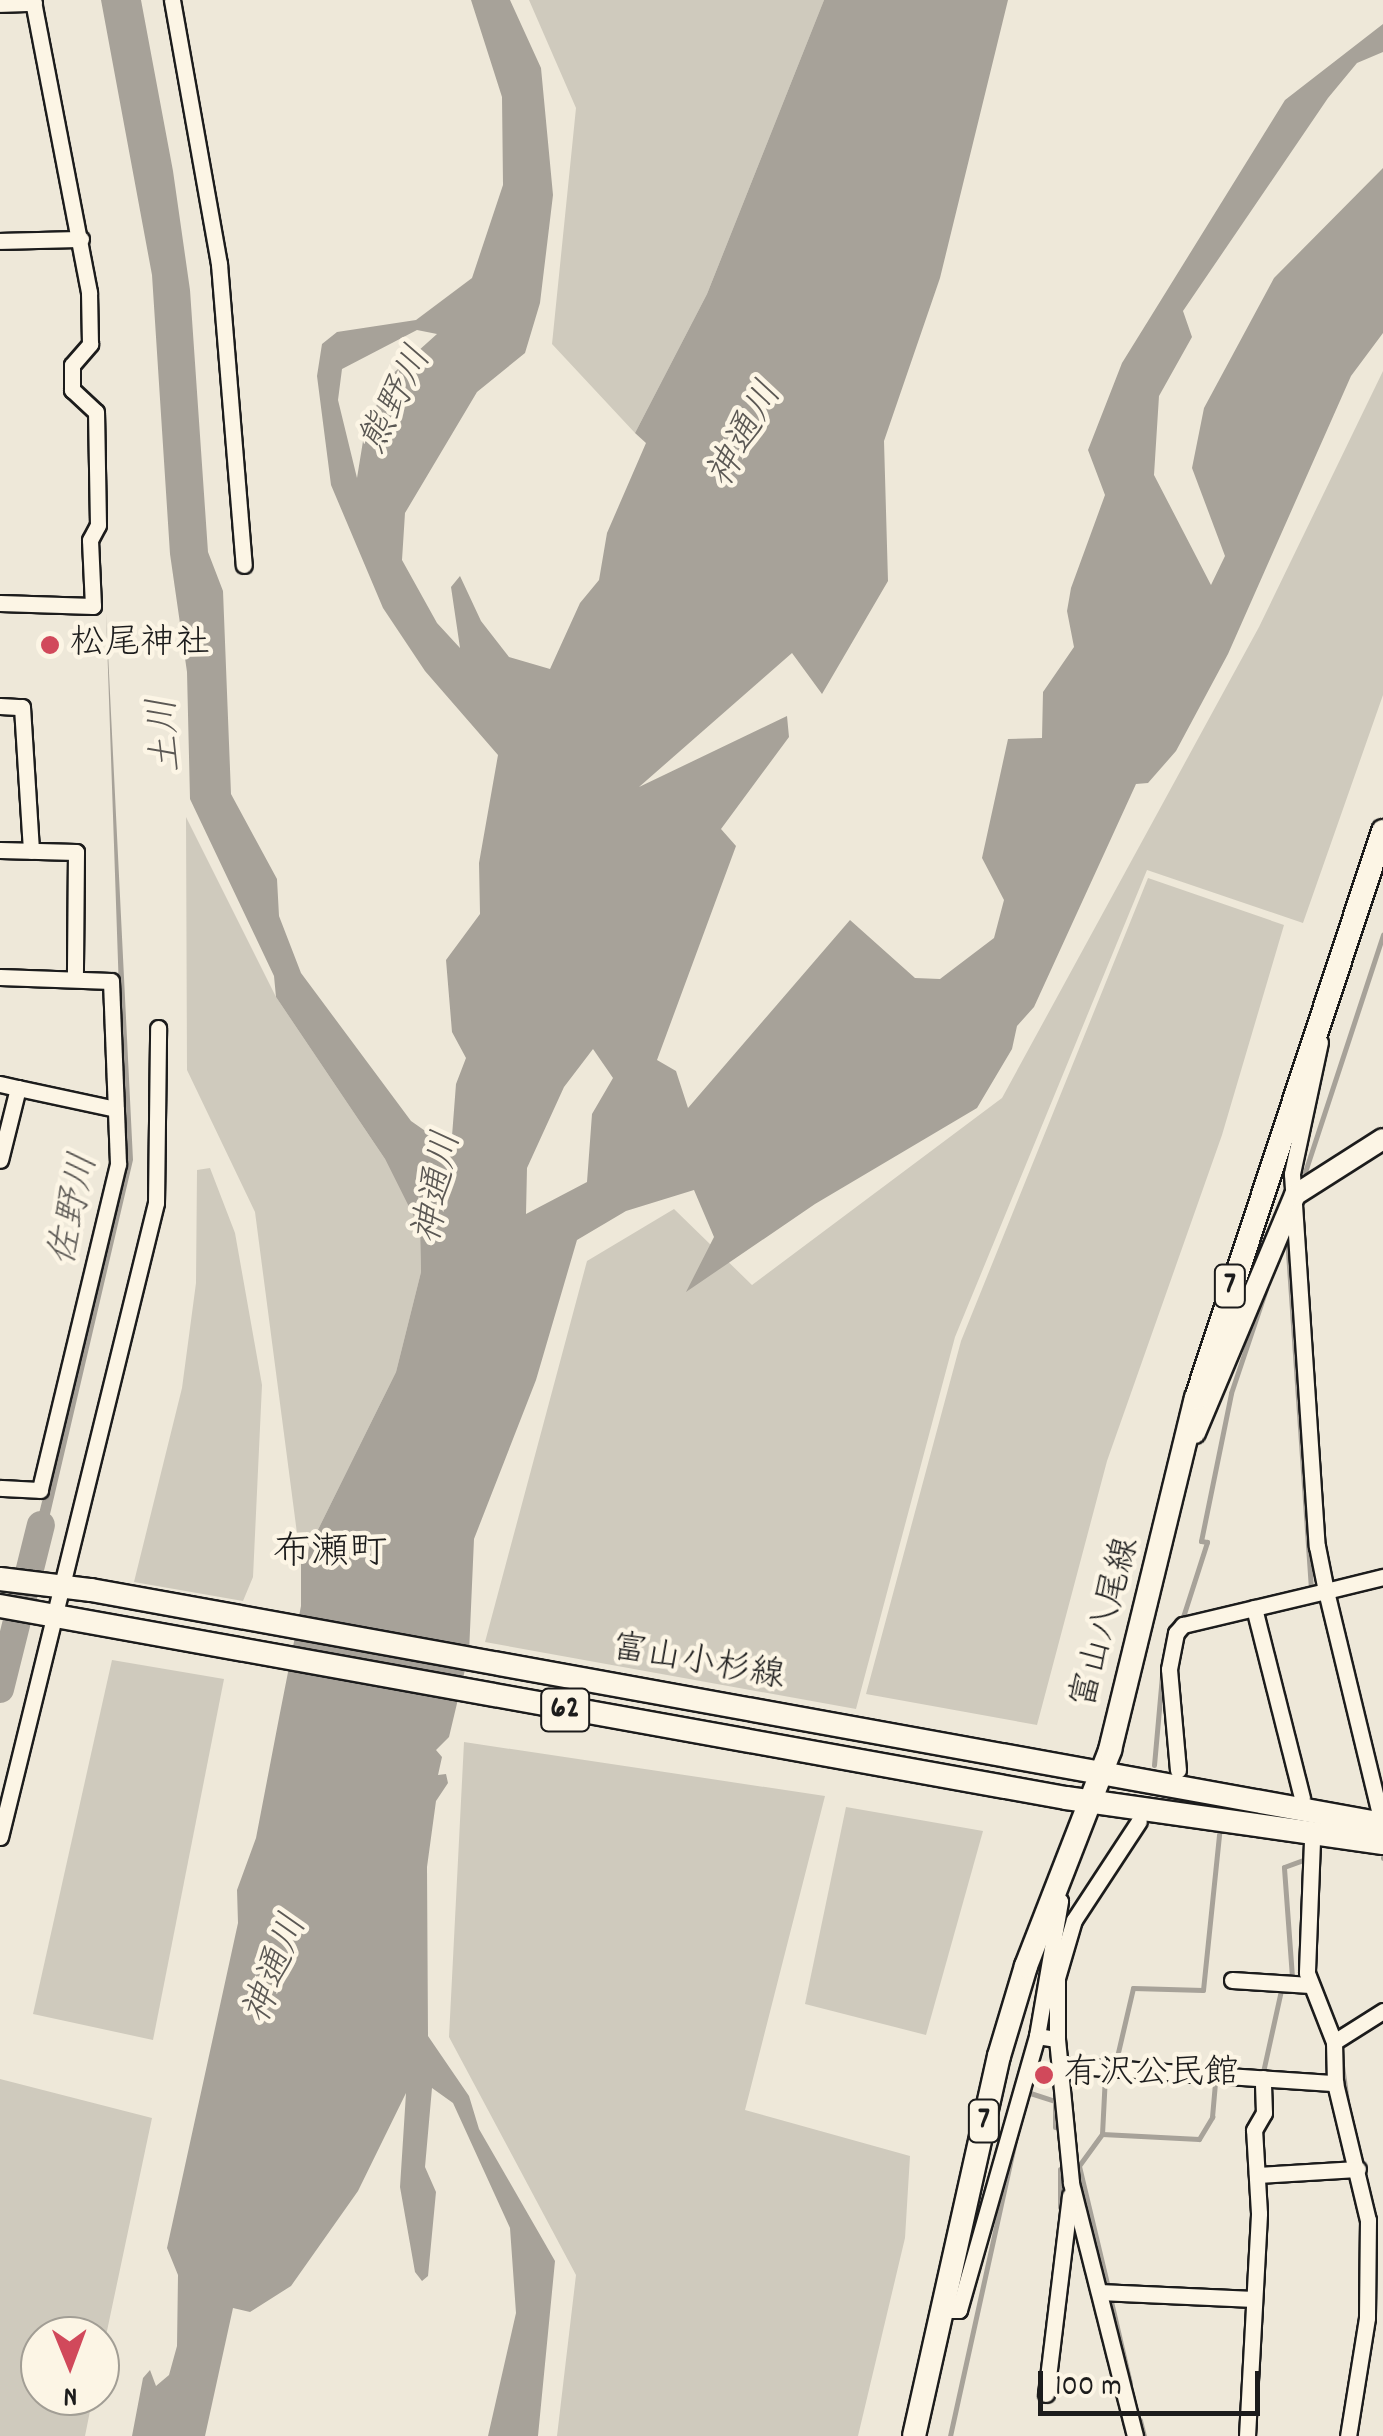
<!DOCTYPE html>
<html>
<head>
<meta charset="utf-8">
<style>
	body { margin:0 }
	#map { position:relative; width:1383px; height:2436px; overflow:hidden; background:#eee8d9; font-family:Dekko,"Klee One",sans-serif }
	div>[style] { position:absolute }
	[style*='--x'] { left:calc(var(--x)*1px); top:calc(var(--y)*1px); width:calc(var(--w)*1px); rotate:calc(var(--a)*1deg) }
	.green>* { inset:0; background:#cfcabd }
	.water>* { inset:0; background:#a7a299 }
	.stream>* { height:5px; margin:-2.5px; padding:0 2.5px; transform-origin:2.5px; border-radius:2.5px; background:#a7a299 }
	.river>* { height:28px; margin:-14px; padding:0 14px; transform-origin:14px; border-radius:14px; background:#a7a299 }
	.roads { filter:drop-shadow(2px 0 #1c1c1c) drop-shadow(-2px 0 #1c1c1c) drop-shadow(0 2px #1c1c1c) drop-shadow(0 -2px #1c1c1c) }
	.street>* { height:15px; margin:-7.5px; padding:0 7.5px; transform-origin:7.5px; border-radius:7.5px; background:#fcf5e5 }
	.secondary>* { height:20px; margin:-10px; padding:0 10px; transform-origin:10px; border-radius:10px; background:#fcf5e5 }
	.primary>* { height:22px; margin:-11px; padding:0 11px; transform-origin:11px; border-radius:11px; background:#fcf5e5 }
	.dots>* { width:28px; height:28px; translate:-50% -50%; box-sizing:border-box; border:5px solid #fcf5e5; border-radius:50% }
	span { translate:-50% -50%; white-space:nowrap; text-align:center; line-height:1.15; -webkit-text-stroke:9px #fcf5e5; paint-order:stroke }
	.shield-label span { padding:2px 8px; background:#fcf5e5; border:2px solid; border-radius:8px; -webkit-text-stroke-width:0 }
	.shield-label { font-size:32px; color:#1c1c1c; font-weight:700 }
	.poi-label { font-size:35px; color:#1c1c1c }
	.left { translate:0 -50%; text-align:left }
	.street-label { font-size:35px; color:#1c1c1c }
	.water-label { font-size:38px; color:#5b5854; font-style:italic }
	.neighbourhood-label { font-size:38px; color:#1c1c1c }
	.north { position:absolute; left:20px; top:2316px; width:100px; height:100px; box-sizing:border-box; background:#fcf5e5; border:2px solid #a29e95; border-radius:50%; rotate:179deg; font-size:28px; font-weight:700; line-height:40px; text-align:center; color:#1c1c1c }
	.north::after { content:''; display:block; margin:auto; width:35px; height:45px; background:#d1495b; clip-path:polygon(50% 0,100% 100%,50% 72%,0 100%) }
	.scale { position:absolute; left:1038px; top:2371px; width:222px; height:45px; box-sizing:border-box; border:5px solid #1c1c1c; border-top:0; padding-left:12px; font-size:30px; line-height:35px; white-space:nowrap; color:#1c1c1c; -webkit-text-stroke:8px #fcf5e5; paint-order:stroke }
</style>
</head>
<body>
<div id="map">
	<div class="green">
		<i style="clip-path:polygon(529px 0,824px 0,707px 294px,635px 433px,552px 344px,576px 108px)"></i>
		<i style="clip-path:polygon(1383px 371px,1383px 695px,1303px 923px,1147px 870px,955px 1337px,856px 1709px,485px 1642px,587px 1261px,674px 1209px,752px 1285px,1002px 1098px,1259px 627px)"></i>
		<i style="clip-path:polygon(186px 817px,276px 997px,385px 1159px,420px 1229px,421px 1272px,396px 1372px,301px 1564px,255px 1212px,187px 1070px)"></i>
		<i style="clip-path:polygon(1148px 878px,1284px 925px,1222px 1135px,1107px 1461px,1037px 1725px,866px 1694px,961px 1341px)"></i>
		<i style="clip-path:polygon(210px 1168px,235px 1233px,262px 1385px,253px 1577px,243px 1601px,134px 1582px,182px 1388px,196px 1283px,197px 1170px)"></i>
		<i style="clip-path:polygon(112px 1660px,224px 1679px,153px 2040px,33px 2014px)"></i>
		<i style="clip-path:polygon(464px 1742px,825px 1796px,745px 2110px,910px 2156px,905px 2238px,858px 2436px,557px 2436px,576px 2275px,449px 2037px)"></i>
		<i style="clip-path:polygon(846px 1807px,983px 1831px,926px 2035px,805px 2004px)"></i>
		<i style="clip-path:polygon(0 2079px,152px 2118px,100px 2364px,100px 2336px,40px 2336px,40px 2396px,93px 2396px,85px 2436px,0 2436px)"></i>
	</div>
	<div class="water">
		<i style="clip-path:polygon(evenodd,101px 0,141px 0,173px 171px,190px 290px,208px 552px,223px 591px,231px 794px,277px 879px,279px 916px,301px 973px,411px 1121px,451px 1149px,456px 1084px,466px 1058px,452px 1032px,446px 960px,480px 914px,479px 863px,498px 755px,425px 671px,383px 608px,331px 485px,317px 376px,322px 344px,337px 332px,416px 320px,472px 278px,503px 185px,502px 97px,471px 0,510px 0,541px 68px,553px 195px,540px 303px,525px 353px,477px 392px,405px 513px,402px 560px,437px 623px,460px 648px,451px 587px,460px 576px,481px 621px,509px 657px,550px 669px,580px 603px,599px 580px,607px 533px,646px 443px,635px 433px,707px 294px,824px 0,1008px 0,940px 278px,884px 441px,888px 581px,822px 694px,792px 653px,639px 787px,787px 716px,789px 737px,721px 829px,736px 846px,657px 1060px,676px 1071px,688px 1108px,850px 920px,915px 978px,940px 979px,994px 938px,1004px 900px,982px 858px,1008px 739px,1042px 738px,1043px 692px,1074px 647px,1067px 611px,1071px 588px,1105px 495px,1088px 450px,1122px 363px,1285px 100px,1383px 24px,1383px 52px,1357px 63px,1328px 98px,1183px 311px,1192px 337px,1159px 396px,1154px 475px,1211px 585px,1225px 556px,1192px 468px,1204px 408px,1274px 278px,1383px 168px,1383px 333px,1351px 376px,1228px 654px,1176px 751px,1148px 783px,1136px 784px,1034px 1007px,1017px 1026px,1012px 1049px,977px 1108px,815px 1204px,686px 1292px,714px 1237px,694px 1190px,626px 1211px,577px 1240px,536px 1380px,474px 1539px,469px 1653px,449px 1737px,436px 1750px,442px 1757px,438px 1775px,446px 1774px,448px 1783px,436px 1801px,427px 1867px,428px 2036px,469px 2096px,479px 2129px,555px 2261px,538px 2436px,488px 2436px,516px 2313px,510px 2228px,453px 2103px,432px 2088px,425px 2167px,436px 2192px,428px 2276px,422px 2281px,415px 2272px,400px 2187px,406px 2093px,358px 2191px,291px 2286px,250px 2312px,233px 2308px,205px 2436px,132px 2436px,143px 2378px,150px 2370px,156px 2386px,169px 2375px,177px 2346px,178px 2275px,167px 2248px,238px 1923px,237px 1890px,256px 1838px,279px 1718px,301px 1606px,301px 1564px,396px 1372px,421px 1272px,420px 1229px,385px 1159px,276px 997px,274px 976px,190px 799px,187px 672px,170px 554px,152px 275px,101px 0,417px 330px,437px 334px,388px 378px,364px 435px,357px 478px,338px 400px,342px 369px,417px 330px,101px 0,593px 1049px,613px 1078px,592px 1114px,587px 1182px,526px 1214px,527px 1168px,564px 1087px,593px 1049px)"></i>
		<i style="clip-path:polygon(106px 612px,133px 1160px,40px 1557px,28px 1558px,125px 1166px)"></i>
	</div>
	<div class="stream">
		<i style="--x:1305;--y:1172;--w:250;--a:-71.8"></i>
		<i style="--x:1287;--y:1237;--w:351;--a:86.1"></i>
		<i style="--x:1182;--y:1620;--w:82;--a:-72.2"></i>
		<i style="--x:1207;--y:1542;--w:6;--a:-171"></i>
		<i style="--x:1201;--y:1541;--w:151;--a:-78.5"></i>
		<i style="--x:1231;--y:1393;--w:110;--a:-71.4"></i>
		<i style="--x:1154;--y:1765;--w:90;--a:-84.9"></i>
		<i style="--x:1383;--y:1857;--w:1;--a:90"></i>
		<i style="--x:1292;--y:1977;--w:110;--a:-94.2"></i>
		<i style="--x:1284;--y:1867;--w:23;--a:-20"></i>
		<i style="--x:1340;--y:2029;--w:22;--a:-30"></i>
		<i style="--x:1341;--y:2058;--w:44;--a:82.2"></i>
		<i style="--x:1116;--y:2061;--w:75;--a:-76.9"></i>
		<i style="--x:1133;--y:1988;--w:70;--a:1.6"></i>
		<i style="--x:1203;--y:1990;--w:157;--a:-84.1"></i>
		<i style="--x:1263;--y:2072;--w:84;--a:-77.6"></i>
		<i style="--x:1105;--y:2075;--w:59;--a:92.9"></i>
		<i style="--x:1102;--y:2134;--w:39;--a:126"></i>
		<i style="--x:1079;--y:2166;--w:125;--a:76.6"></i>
		<i style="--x:1027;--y:2092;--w:29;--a:18"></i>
		<i style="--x:1055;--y:2101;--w:26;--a:90"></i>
		<i style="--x:1102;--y:2134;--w:97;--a:3"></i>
		<i style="--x:1199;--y:2139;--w:26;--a:-59"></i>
		<i style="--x:1212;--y:2117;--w:36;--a:-85"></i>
		<i style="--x:1060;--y:2207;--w:38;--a:-90"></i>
		<i style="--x:1110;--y:2297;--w:88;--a:76.9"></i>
		<i style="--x:1140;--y:2420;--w:16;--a:76"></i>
		<i style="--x:950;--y:2436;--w:315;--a:-77.6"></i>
	</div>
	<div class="river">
		<i style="--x:0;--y:1689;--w:169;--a:-76"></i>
	</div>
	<div class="roads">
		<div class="street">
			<i style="--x:172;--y:0;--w:268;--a:79.9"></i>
			<i style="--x:219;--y:264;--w:302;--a:85.3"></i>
			<i style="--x:0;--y:4;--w:34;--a:-2"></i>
			<i style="--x:0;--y:241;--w:81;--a:-1.4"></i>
			<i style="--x:0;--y:603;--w:93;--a:1.8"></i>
			<i style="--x:93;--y:606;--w:66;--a:-92.6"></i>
			<i style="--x:90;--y:540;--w:17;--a:-62"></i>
			<i style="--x:98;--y:525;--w:113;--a:-91"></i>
			<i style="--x:96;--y:412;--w:33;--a:-137"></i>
			<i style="--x:72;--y:390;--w:25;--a:-90"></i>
			<i style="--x:72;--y:365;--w:28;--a:-49"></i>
			<i style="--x:90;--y:344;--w:52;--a:-91.1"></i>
			<i style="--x:89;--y:292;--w:297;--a:-100.9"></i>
			<i style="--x:0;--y:706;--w:22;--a:3"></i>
			<i style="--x:22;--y:707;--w:144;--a:86.4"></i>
			<i style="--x:0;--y:850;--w:76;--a:1.5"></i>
			<i style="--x:76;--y:852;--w:127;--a:90.5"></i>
			<i style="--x:0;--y:977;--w:111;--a:2.1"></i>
			<i style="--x:111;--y:981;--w:183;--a:87.8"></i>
			<i style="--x:118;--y:1164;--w:335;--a:103.5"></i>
			<i style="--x:40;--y:1490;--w:40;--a:-177.1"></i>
			<i style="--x:1320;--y:1042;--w:135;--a:102"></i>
			<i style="--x:1292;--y:1174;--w:373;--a:86.2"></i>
			<i style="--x:1317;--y:1546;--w:46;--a:78.7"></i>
			<i style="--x:1326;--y:1591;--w:59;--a:-13.8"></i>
			<i style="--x:0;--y:1084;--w:18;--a:13"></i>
			<i style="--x:18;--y:1088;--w:74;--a:104"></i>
			<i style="--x:18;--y:1088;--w:100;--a:12.1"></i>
			<i style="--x:1254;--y:1608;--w:196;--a:75.8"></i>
			<i style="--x:1178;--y:1770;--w:101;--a:-95.1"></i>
			<i style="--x:1169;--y:1669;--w:37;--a:-79"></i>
			<i style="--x:1176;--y:1633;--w:11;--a:-49"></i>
			<i style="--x:1183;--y:1625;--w:147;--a:-13.4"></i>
			<i style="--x:1326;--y:1591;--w:243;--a:76.4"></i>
			<i style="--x:0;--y:1837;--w:653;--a:-76.18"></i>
			<i style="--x:156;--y:1203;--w:175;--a:-89.3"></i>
			<i style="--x:1312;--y:1841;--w:132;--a:92.2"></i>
			<i style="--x:1307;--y:1973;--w:74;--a:68.6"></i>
			<i style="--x:1334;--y:2042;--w:41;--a:88.6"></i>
			<i style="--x:1335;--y:2083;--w:141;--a:76.5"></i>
			<i style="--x:1368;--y:2220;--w:98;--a:90.6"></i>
			<i style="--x:1367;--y:2318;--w:120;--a:99.1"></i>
			<i style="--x:1232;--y:1980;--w:78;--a:3.7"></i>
			<i style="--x:1037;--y:2036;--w:20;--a:9"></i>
			<i style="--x:1057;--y:2039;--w:145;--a:84.4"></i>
			<i style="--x:1071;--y:2183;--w:261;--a:75.8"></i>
			<i style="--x:1057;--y:2039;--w:61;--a:-90"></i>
			<i style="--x:1057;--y:1978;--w:60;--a:-73.7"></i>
			<i style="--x:1074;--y:1920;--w:118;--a:-56.7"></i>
			<i style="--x:1334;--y:2042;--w:58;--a:-32.3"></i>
			<i style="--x:1062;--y:2065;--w:274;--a:3.8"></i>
			<i style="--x:1257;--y:2175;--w:101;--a:-3.4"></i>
			<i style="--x:1099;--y:2292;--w:155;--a:2.6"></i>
			<i style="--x:941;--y:2310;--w:18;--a:0"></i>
			<i style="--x:959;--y:2310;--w:285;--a:-74.1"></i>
			<i style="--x:1037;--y:2036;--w:137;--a:-80.3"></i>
			<i style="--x:1046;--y:2394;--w:200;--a:-83.1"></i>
			<i style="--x:1247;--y:2436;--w:223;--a:-86.9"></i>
			<i style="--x:1259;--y:2213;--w:83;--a:-93.4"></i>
			<i style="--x:1254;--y:2130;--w:20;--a:-60"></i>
			<i style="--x:1264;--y:2113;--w:35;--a:-92"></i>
		</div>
		<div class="secondary">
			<i style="--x:1195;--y:1433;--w:258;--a:-67.2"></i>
			<i style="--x:1295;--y:1195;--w:104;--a:-32.5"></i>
		</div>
		<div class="primary">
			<i style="--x:0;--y:1579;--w:92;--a:6.9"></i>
			<i style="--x:91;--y:1590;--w:1313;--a:10.27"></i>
			<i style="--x:0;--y:1606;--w:1083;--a:10.21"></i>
			<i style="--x:1066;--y:1798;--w:320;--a:8.1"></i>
			<i style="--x:914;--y:2436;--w:389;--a:-77.4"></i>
			<i style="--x:999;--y:2056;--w:94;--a:-73.3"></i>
			<i style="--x:1026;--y:1966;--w:232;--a:-68.7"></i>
			<i style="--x:1110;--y:1750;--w:362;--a:-76.3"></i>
			<i style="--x:1196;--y:1398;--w:597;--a:-71.75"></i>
		</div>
	</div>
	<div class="dots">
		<i style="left:50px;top:645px;background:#d1495b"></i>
		<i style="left:1044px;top:2075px;background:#d1495b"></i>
	</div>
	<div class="shield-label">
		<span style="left:1230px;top:1286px">7</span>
		<span style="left:565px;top:1710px">62</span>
		<span style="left:984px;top:2121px">7</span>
	</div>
	<div class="poi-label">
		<span class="left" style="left:70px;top:645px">松尾神社</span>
		<span class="left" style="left:1064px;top:2075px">有沢公民館</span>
	</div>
	<div class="street-label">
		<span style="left:1107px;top:1623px;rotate:-75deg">富山八尾線</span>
		<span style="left:698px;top:1664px;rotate:10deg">富山小杉線</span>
	</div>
	<div class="water-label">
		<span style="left:398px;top:401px;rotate:-63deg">熊野川</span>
		<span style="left:747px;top:436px;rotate:-61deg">神通川</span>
		<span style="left:168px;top:735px;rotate:-94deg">土川</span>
		<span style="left:440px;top:1188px;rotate:-79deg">神通川</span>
		<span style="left:76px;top:1210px;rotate:-78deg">佐野川</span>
		<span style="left:278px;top:1970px;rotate:-69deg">神通川</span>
	</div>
	<div class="neighbourhood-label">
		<span style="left:330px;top:1555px">布瀬町</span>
	</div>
	<div class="north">N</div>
	<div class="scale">100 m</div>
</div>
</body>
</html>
